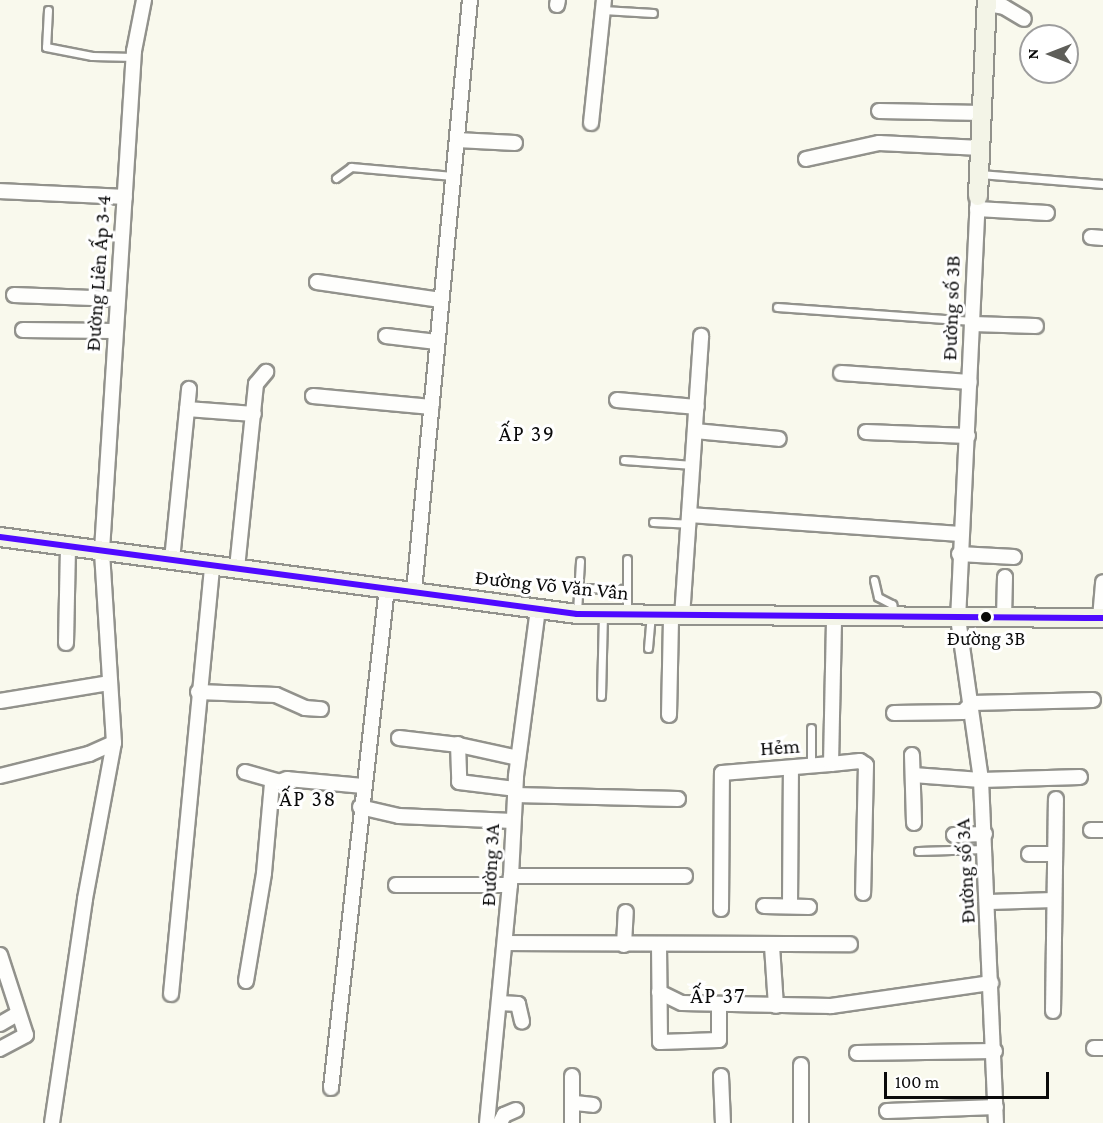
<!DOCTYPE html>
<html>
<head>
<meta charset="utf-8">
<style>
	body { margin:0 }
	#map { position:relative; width:1103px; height:1123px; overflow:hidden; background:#f9f9ed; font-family:"Crimson Pro",serif }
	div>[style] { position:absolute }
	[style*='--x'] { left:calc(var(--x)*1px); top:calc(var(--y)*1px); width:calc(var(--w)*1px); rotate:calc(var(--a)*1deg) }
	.roads { filter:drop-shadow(2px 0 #92928c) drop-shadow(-2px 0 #92928c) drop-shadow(0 2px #92928c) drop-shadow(0 -2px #92928c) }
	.lane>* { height:7px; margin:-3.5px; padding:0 3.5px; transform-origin:3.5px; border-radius:3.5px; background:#fefefc }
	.street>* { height:14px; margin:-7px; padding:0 7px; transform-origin:7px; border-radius:7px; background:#fefefc }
	.secondary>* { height:18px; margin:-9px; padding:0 9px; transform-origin:9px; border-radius:9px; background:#f3f4e7 }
	.bus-1>* { height:6px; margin:-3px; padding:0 3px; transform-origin:3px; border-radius:3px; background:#4f0aff }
	.dots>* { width:16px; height:16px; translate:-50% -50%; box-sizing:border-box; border:3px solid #fff; border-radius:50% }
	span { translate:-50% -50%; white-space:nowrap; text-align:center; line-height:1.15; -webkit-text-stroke:6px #fff; paint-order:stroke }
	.bus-label { font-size:20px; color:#0a0a0a }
	.street-label { font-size:21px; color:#0a0a0a }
	.neighbourhood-label { font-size:22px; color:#0a0a0a; letter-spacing:1.5px }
	.north { position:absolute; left:1019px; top:24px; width:60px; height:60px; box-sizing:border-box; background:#fff; border:2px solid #9d9d9d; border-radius:50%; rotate:270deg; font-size:16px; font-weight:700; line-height:24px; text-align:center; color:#0a0a0a }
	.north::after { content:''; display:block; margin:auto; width:21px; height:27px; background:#5e5e59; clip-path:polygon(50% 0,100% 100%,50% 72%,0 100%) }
	.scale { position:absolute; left:884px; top:1072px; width:165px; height:27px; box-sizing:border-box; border:3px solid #0a0a0a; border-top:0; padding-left:8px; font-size:18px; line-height:21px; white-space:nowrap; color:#0a0a0a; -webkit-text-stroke:4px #fff; paint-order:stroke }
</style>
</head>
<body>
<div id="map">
	<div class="roads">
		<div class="lane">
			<i style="--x:48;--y:10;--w:37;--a:93"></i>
			<i style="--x:46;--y:47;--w:47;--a:11.1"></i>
			<i style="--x:92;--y:56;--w:42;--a:1.4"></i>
			<i style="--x:603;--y:10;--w:50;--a:3.4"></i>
			<i style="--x:980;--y:174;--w:123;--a:4.6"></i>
			<i style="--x:336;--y:178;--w:19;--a:-36"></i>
			<i style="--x:351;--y:167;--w:102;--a:5"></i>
			<i style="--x:777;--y:307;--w:196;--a:4.1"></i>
			<i style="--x:624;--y:460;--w:69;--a:4.1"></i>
			<i style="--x:653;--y:522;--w:35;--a:3"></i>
			<i style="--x:627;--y:559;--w:54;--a:90"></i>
			<i style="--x:874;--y:580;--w:17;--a:77"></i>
			<i style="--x:878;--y:597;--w:16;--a:27"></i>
			<i style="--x:892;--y:604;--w:11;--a:75"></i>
			<i style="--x:578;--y:588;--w:49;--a:1.2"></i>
			<i style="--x:577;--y:612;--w:51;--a:-86.6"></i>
			<i style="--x:648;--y:648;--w:32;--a:-85"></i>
			<i style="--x:601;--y:696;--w:81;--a:-88.6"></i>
			<i style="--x:811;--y:728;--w:38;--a:90"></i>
			<i style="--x:918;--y:851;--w:67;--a:-1.7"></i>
		</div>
		<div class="street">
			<i style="--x:987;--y:4;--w:17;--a:10"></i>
			<i style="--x:1004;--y:7;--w:23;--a:31"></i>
			<i style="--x:557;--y:5;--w:5;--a:-79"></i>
			<i style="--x:879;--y:111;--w:104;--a:1.1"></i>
			<i style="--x:591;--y:123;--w:124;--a:-84"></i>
			<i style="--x:457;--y:140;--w:58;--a:3"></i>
			<i style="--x:806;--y:159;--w:75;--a:-12.4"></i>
			<i style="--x:879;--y:143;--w:102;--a:2.8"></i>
			<i style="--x:0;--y:191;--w:125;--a:2.7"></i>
			<i style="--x:978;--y:196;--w:422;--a:92.7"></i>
			<i style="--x:958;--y:618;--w:164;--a:81.9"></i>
			<i style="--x:981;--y:780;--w:343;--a:87.5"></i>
			<i style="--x:977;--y:209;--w:70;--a:3.3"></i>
			<i style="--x:1091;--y:237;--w:12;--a:5"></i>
			<i style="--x:317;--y:282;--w:125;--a:8.3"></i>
			<i style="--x:14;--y:295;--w:104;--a:2.2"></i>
			<i style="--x:972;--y:324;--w:64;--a:1.8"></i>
			<i style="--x:23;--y:330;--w:92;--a:0.6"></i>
			<i style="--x:386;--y:336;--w:51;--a:6.7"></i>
			<i style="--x:841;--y:373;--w:129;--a:4"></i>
			<i style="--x:313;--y:396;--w:119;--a:5.3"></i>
			<i style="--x:617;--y:400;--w:80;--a:5"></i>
			<i style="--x:187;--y:409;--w:67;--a:4.3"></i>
			<i style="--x:695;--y:431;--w:84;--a:5.4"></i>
			<i style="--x:866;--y:432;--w:102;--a:2.2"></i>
			<i style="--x:689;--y:515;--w:272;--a:4"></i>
			<i style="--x:959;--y:554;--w:55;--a:3.1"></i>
			<i style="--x:172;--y:560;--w:172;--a:-84.3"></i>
			<i style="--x:237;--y:568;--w:185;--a:-84.1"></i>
			<i style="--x:256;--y:384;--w:16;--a:-50"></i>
			<i style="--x:414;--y:591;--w:594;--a:-84.59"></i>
			<i style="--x:682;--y:617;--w:282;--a:-86.1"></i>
			<i style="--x:1004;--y:618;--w:41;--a:-88.6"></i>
			<i style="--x:1100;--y:618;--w:36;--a:-85"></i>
			<i style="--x:66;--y:643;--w:97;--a:-88.8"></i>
			<i style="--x:198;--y:692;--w:78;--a:2.2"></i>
			<i style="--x:276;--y:695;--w:32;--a:24"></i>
			<i style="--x:305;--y:708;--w:16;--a:4"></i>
			<i style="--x:0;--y:701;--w:110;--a:-9.4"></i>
			<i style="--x:894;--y:713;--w:69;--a:-0.8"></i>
			<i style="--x:963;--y:712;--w:13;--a:-45"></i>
			<i style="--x:972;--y:703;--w:121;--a:-1.4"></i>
			<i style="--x:669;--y:715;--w:98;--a:-88.8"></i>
			<i style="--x:399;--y:738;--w:60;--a:6.7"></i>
			<i style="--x:459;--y:745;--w:60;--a:12.4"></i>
			<i style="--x:458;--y:744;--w:38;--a:88"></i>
			<i style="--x:459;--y:782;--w:56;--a:7.1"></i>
			<i style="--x:912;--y:755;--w:68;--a:88.3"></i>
			<i style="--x:831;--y:764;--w:29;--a:-6"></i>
			<i style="--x:860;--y:761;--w:7;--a:34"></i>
			<i style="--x:866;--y:765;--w:128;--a:91.3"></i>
			<i style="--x:245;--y:772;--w:33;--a:16"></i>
			<i style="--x:913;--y:775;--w:68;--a:4.2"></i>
			<i style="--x:981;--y:780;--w:99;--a:-1.7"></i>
			<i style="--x:0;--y:776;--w:92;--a:-13.9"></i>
			<i style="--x:89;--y:754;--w:27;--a:-24"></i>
			<i style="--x:515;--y:795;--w:163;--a:1.4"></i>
			<i style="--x:360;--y:807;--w:40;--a:13"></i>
			<i style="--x:399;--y:816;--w:114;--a:2.5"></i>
			<i style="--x:1091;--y:830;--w:12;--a:0"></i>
			<i style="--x:954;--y:835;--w:31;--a:-2"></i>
			<i style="--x:1029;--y:854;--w:24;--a:0"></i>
			<i style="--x:511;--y:876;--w:174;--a:0"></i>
			<i style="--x:396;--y:885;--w:114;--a:0"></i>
			<i style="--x:989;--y:902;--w:65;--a:-1.8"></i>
			<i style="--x:764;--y:906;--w:45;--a:1.3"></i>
			<i style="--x:790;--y:906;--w:138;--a:-89.6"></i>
			<i style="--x:721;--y:909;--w:136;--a:-89.6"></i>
			<i style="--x:722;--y:773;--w:109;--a:-4.7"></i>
			<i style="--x:831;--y:764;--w:147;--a:-88.8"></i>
			<i style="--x:505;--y:943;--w:345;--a:0.2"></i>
			<i style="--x:624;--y:945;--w:33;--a:-87"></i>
			<i style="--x:659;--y:945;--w:97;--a:89.4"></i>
			<i style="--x:660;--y:1042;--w:59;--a:-1.9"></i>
			<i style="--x:719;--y:1040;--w:36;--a:-90"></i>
			<i style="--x:772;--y:946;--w:60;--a:86.2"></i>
			<i style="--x:0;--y:955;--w:84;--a:72"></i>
			<i style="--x:26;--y:1035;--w:30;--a:152"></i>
			<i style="--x:246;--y:981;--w:109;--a:-80.5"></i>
			<i style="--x:264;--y:873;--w:89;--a:-84.9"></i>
			<i style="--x:272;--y:784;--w:16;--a:-18"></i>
			<i style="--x:287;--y:779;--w:75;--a:5.3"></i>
			<i style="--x:659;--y:992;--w:25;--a:26"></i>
			<i style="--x:682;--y:1003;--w:149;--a:1.2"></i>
			<i style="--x:831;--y:1006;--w:162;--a:-8.2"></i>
			<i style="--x:171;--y:994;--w:430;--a:-84.5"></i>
			<i style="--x:499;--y:1003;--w:19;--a:3"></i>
			<i style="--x:518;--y:1004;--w:18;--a:77"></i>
			<i style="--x:1053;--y:1011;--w:212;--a:-89.2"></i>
			<i style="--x:0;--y:1024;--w:20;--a:-30"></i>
			<i style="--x:1094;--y:1048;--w:9;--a:0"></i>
			<i style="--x:857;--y:1053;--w:138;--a:-0.8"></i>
			<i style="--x:801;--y:1065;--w:58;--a:90"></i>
			<i style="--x:572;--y:1076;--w:47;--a:90"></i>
			<i style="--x:721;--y:1076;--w:47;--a:87.6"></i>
			<i style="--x:331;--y:1088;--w:504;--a:-83.62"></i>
			<i style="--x:575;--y:1103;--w:18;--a:6"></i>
			<i style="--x:887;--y:1111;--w:109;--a:-2.1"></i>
			<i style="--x:52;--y:1123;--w:226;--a:-81.6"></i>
			<i style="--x:85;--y:899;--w:159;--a:-79.5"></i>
			<i style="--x:114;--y:743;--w:193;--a:-93.6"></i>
			<i style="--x:102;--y:550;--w:500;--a:-86.33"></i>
			<i style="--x:134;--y:51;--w:52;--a:-78.9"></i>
			<i style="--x:487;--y:1123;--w:248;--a:-84.5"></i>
			<i style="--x:511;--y:876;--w:100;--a:-87.1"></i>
			<i style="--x:516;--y:776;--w:167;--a:-82.5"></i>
			<i style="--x:500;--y:1123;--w:9;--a:-63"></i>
			<i style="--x:504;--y:1115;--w:13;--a:-23"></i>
		</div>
		<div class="secondary">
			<i style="--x:978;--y:196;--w:196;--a:-87.4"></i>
			<i style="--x:0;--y:537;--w:582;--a:7.6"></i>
			<i style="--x:577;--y:614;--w:526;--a:0.44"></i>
		</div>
	</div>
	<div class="bus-1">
		<i style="--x:0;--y:537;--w:582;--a:7.6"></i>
		<i style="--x:577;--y:614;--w:526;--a:0.44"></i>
	</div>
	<div class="dots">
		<i style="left:986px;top:617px;background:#0a0a0a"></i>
	</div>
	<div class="bus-label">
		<span style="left:986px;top:638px">Đường 3B</span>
	</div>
	<div class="street-label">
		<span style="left:98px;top:273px;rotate:-86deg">Đường Liên Ấp 3-4</span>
		<span style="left:951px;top:308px;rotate:-88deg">Đường số 3B</span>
		<span style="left:552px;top:585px;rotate:6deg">Đường Võ Văn Vân</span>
		<span style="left:780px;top:747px;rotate:-4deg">Hẻm</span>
		<span style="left:490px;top:865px;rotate:-87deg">Đường 3A</span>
		<span style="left:965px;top:871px;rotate:-93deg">Đường số 3A</span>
	</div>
	<div class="neighbourhood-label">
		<span style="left:527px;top:434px">ẤP 39</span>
		<span style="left:308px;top:799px">ẤP 38</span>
		<span style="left:718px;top:996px">ẤP 37</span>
	</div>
	<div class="north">N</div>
	<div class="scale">100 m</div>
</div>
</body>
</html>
